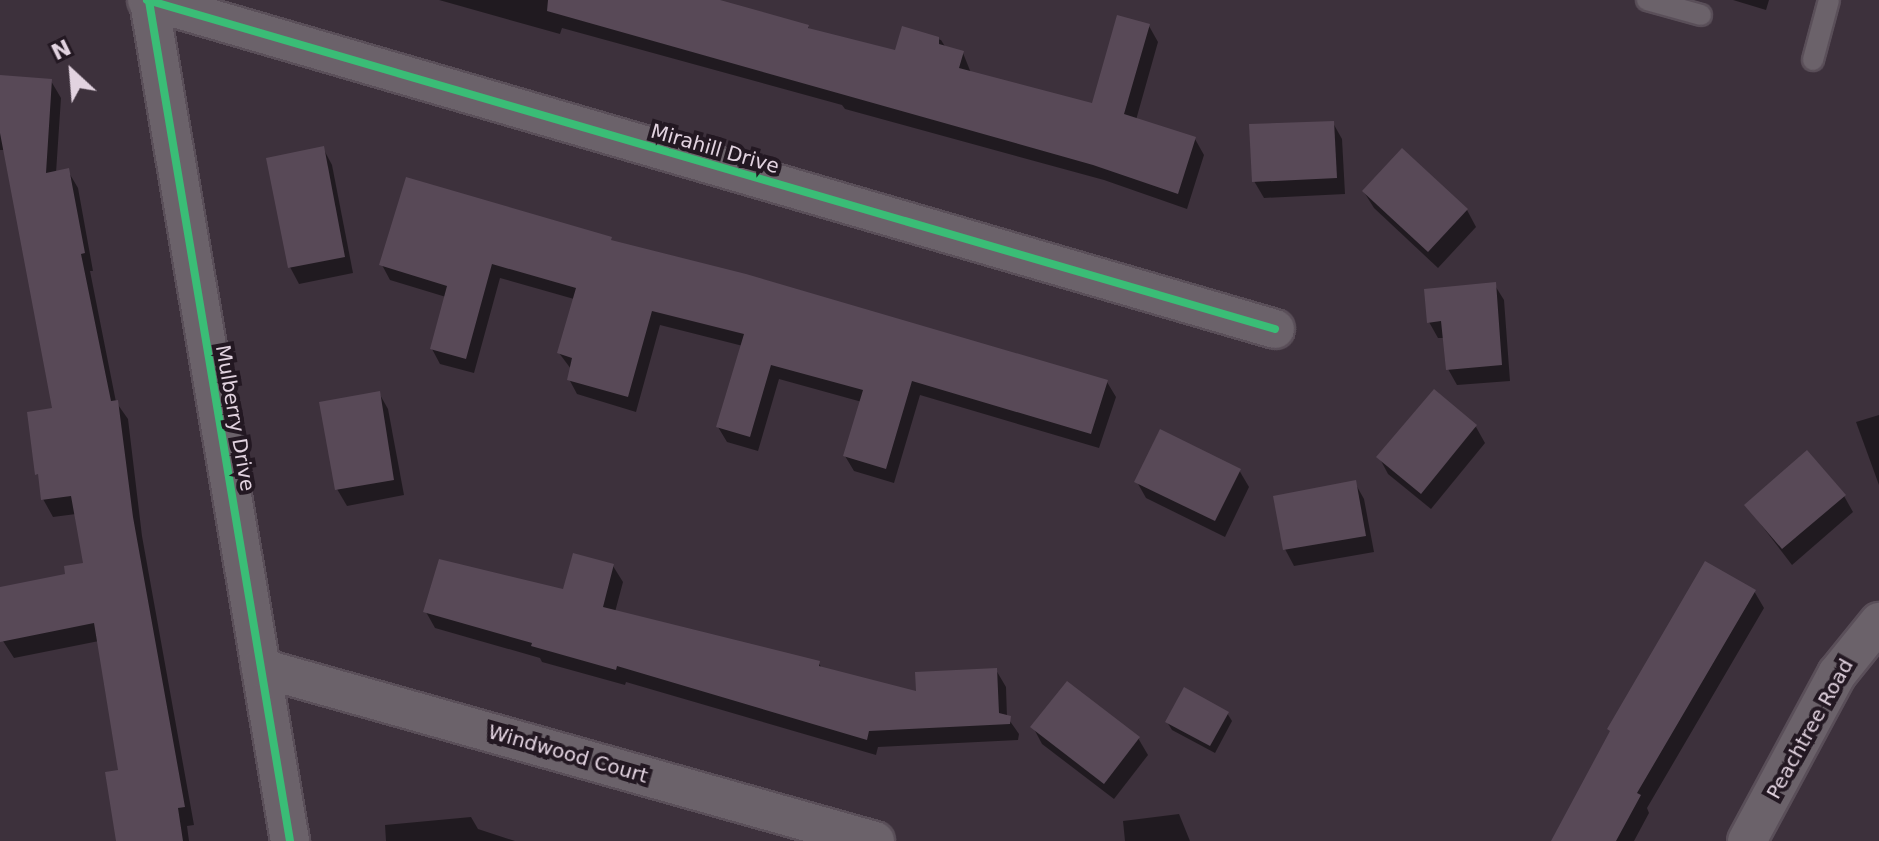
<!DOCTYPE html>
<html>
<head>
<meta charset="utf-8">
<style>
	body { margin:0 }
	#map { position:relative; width:1879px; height:841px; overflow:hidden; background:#3d313c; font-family:"DejaVu Sans",sans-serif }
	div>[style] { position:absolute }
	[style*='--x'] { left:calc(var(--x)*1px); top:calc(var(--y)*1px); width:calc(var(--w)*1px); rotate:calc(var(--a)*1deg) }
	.shadow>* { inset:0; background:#0007 }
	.building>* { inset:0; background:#584957 }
	.roads { filter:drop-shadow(2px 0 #5a4f59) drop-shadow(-2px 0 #5a4f59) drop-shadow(0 2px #5a4f59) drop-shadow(0 -2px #5a4f59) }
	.lane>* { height:20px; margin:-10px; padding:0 10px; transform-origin:10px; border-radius:10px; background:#6b626a }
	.street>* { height:38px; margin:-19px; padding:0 19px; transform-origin:19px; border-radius:19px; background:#6b626a }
	.cycleway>* { height:8px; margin:-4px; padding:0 4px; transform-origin:4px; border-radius:4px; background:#3abd76 }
	span { translate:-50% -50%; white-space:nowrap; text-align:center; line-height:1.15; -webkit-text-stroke:8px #231822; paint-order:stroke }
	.street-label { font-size:20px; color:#e2d3e0 }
	.north { position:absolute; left:32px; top:32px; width:80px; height:80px; -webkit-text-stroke:6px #231822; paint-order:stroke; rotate:334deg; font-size:22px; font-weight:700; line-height:32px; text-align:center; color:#e2d3e0 }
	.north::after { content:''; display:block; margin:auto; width:28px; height:36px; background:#e2d3e0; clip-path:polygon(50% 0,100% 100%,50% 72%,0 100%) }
</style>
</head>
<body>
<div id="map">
	<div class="shadow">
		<i style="clip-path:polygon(439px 0,712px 0,808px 27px,811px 31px,897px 52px,903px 29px,941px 40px,946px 48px,963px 53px,971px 73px,1093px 106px,1149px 26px,1158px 42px,1136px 120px,1195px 139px,1204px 155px,1187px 209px,1104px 180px,845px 109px,842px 105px,562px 28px,560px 34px)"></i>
		<i style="clip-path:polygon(1733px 0,1769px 0,1766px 10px)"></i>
		<i style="clip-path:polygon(0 77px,51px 81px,61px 98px,56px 173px,68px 171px,78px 188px,93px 271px,90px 271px,116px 402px,128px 419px,142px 536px,194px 825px,187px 826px,189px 841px,118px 841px,121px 772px,99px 641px,14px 658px,3px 641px,0 589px,67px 576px,85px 565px,76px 514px,53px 517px,43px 499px,54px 410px,5px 150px,0 150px)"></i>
		<i style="clip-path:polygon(1333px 123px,1342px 139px,1345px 194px,1264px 198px,1254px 181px)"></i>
		<i style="clip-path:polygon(323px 148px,332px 165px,353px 273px,299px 284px,290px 267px)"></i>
		<i style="clip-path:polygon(1364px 192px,1467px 210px,1476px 227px,1438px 268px,1374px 208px)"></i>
		<i style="clip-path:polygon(612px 243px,1107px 382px,1116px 397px,1099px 448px,920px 395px,894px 483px,854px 471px,845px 456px,862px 402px,779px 379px,758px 451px,727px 442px,718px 427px,743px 346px,660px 325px,636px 412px,577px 394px,569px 379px,571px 369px,559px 353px,574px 299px,500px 278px,474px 373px,440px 364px,432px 349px,446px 297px,390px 280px,382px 265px)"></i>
		<i style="clip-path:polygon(1494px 284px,1504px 300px,1510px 381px,1457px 385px,1448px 369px,1445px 338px,1438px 338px,1429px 322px)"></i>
		<i style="clip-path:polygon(379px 393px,388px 409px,404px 495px,347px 506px,337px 489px)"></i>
		<i style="clip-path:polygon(1879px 415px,1879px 485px,1856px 422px)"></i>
		<i style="clip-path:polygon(1476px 427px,1485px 443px,1431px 509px,1388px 474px,1379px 457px)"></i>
		<i style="clip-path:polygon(1239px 470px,1249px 487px,1225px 537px,1146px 498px,1137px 482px)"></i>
		<i style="clip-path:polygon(1355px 483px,1364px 499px,1374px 552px,1294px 566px,1285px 549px)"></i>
		<i style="clip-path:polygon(1844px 496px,1853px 512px,1792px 565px,1746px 505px)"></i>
		<i style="clip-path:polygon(613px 566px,623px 582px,615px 612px,819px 663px,822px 669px,918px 694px,996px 670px,1006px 687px,1007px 717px,1019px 734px,1018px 740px,878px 747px,876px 755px,626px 682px,625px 685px,542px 662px,540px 658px,435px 628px,426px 612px,564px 591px)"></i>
		<i style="clip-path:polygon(1754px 591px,1764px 608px,1647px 808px,1649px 813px,1634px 841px,1553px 841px)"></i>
		<i style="clip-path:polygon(1227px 713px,1232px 721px,1215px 753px,1172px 730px,1167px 722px)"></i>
		<i style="clip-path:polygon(1033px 727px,1138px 738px,1148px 755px,1114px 799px,1042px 744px)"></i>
		<i style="clip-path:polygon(1179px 814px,1190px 841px,1125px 841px,1123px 821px)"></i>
		<i style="clip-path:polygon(471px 817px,478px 829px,515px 841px,386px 841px,385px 825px)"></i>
	</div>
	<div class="building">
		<i style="clip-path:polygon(548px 0,720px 0,809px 25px,808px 28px,895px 50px,902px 26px,939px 37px,939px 44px,964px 51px,959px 68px,1092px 103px,1117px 15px,1150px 24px,1124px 114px,1196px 137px,1178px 194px,1093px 165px,547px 11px)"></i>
		<i style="clip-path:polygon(0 75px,52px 79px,46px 173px,69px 168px,85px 253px,81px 254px,111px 401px,118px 400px,133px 517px,185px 807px,178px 808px,183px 841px,116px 841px,105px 772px,118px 770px,94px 623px,0 642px,0 587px,65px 574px,64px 566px,83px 563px,71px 496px,41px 500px,38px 474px,35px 475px,27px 412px,52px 408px,0 133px)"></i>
		<i style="clip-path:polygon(1334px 121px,1337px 178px,1252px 182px,1249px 124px)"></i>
		<i style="clip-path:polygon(324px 146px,345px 257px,288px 268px,266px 158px)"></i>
		<i style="clip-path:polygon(1402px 148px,1468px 209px,1428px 252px,1362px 191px)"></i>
		<i style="clip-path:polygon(406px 177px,612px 237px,611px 240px,746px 274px,1108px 380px,1091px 434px,912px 381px,886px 469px,843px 456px,863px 390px,771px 365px,750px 437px,716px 427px,744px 334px,652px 311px,628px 397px,567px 380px,572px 358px,557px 353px,576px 288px,492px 264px,466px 359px,430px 349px,447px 286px,379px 265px)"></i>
		<i style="clip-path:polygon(1496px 282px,1502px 365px,1446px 370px,1441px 321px,1427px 323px,1424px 289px)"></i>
		<i style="clip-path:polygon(1434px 389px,1477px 425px,1421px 494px,1376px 457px)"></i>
		<i style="clip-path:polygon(380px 391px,394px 480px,335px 490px,319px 402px)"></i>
		<i style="clip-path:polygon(1160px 429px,1241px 469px,1215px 521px,1134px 482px)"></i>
		<i style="clip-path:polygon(1807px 450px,1846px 495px,1782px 549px,1744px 505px)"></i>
		<i style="clip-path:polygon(1356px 480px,1366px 536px,1283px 550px,1273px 496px)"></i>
		<i style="clip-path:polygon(573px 553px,614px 564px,603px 607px,820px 661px,819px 666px,916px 691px,915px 672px,997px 668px,999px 713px,1011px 716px,1010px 724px,869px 731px,867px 740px,617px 666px,616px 670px,531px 646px,532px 643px,423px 612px,439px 559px,563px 589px)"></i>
		<i style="clip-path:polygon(1705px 561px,1756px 590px,1637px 793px,1641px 795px,1616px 841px,1551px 841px,1610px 731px,1607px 729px)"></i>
		<i style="clip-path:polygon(1067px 681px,1140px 737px,1104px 784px,1030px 727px)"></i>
		<i style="clip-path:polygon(1184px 687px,1229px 712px,1210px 746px,1165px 722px)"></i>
	</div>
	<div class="roads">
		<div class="lane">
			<i style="--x:1647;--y:0;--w:56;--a:15.5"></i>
			<i style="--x:1813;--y:60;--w:62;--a:-75.1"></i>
		</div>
		<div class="street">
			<i style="--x:147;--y:0;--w:1175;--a:16.26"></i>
			<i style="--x:149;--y:1;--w:852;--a:80.47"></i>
			<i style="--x:261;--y:668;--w:638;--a:15.74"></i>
			<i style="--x:1747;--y:841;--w:190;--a:-61.7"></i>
			<i style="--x:1837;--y:674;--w:67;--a:-51.1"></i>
		</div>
	</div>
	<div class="cycleway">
		<i style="--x:147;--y:0;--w:1175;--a:16.26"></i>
		<i style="--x:149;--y:1;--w:852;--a:80.47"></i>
	</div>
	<div class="street-label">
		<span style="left:715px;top:149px;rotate:16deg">Mirahill Drive</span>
		<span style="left:235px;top:418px;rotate:80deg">Mulberry Drive</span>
		<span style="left:1810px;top:729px;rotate:-61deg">Peachtree Road</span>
		<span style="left:568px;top:754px;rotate:16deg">Windwood Court</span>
	</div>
	<div class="north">N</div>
</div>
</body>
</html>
